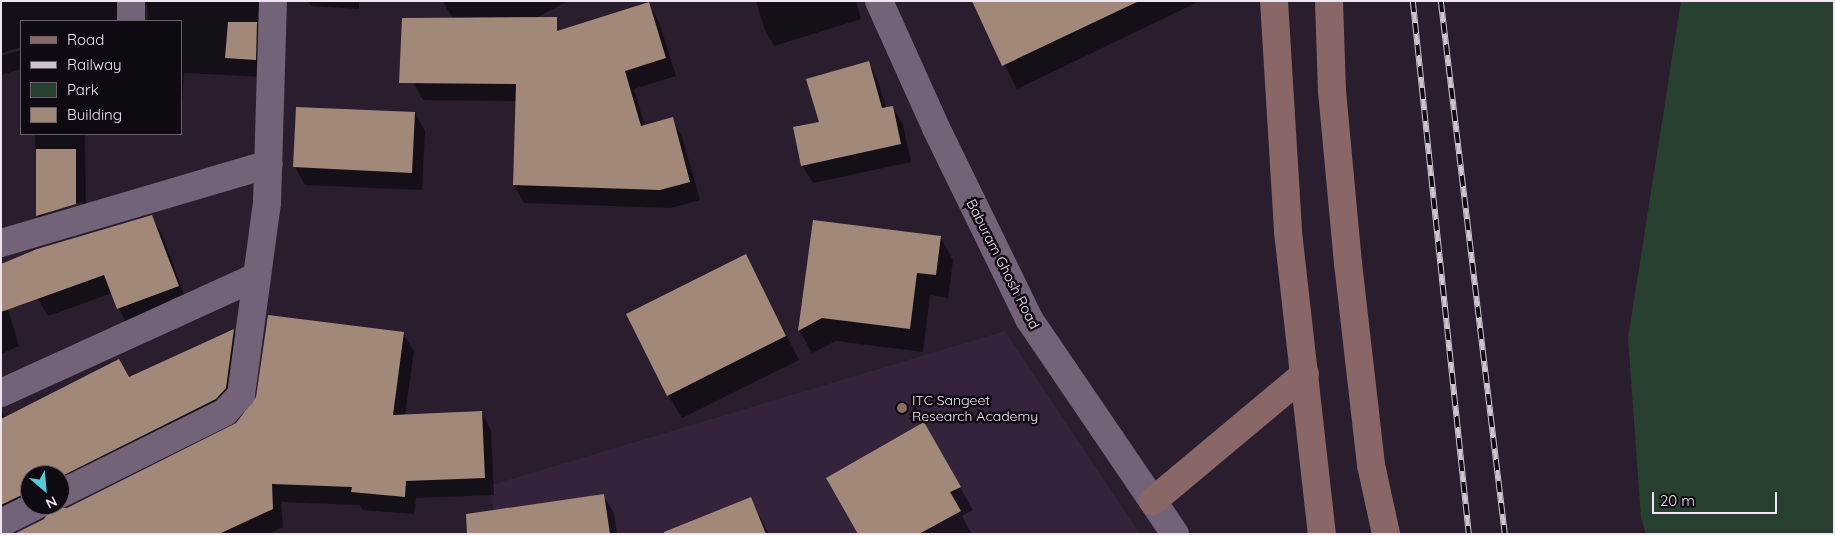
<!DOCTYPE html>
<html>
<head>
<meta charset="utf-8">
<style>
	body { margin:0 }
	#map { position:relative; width:1835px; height:535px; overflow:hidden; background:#291d2e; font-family:Quicksand,sans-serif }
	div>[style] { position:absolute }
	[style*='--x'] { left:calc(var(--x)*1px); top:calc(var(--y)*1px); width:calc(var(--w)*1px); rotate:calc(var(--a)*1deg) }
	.built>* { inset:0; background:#34233a }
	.green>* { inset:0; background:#274030 }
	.shadow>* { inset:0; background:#0007 }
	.building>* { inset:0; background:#a18879 }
	.minor>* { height:28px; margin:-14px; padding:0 14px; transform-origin:14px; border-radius:14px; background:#726378 }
	.tertiary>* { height:28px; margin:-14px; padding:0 14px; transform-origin:14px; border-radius:14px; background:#726378 }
	.secondary>* { height:28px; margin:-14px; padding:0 14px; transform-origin:14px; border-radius:14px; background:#896767 }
	.rail>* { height:5.5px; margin-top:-2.75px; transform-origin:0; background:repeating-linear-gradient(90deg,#0f0911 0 11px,#cdc4d0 0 22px); box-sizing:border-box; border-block:1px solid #cdc4d0 }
	.dots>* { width:14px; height:14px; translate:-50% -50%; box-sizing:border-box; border:2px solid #0f0911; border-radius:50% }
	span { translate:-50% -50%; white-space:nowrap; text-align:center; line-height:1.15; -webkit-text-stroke:5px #0f0911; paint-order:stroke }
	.street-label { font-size:14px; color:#efe6f2 }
	.poi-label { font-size:14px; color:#efe6f2 }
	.left { translate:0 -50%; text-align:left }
	.frame { position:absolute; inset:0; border:2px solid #efe6f2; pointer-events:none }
	.legend { position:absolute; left:20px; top:20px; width:162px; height:115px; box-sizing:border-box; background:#0f0911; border:1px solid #69616b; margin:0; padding:6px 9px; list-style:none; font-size:15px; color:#efe6f2 }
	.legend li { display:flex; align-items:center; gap:10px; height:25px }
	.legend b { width:25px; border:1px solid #69616b }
	.north { position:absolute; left:20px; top:465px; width:50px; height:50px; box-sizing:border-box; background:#0f0911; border:1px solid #69616b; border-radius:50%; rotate:153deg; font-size:14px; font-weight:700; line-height:20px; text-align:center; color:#efe6f2 }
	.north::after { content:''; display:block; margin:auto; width:18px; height:22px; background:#53cbda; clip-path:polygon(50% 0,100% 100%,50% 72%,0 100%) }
	.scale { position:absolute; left:1652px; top:492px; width:125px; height:22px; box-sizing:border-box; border:2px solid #efe6f2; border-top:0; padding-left:6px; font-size:15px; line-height:18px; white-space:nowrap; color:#efe6f2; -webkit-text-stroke:4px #0f0911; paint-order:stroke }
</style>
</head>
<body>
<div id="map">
	<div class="built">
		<i style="clip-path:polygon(1005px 331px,1140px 534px,495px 534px,491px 485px)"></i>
	</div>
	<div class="green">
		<i style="clip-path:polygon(1681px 1px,1834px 1px,1834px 534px,1646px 534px,1641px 518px,1628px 338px)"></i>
	</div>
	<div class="shadow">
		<i style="clip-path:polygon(1px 1px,278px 1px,265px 77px,184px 73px,181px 119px,181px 21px,148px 21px,147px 5px,142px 2px,125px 21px,21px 21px,21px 47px,1px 53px)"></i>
		<i style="clip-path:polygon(308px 1px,359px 1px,359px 9px,311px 6px)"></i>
		<i style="clip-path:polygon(443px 1px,568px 1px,471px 52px)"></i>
		<i style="clip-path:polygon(756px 1px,856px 1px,861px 19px,774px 46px,764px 28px)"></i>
		<i style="clip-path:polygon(981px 1px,1200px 1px,1017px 89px,974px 4px)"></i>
		<i style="clip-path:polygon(649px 4px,659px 22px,676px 76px,634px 89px,645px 127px,672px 119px,682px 137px,700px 200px,671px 208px,524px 203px,514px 185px,517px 101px,423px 100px,413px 82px)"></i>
		<i style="clip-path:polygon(21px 50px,21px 69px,1px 75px,1px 56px)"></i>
		<i style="clip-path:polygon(868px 63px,878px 81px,886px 108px,893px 107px,903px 125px,911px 162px,813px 183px,802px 165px)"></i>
		<i style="clip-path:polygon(298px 108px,415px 113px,425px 131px,422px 190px,305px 185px,295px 167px)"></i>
		<i style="clip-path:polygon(evenodd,35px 134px,85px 134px,86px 222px,47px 233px,38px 216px,35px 134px,82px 202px,83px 204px,45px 215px,45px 212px,82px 202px)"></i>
		<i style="clip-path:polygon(151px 216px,162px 234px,188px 305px,128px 327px,112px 293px,48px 316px,38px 299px,38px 250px)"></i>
		<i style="clip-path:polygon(814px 222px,940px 237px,953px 260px,948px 298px,930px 295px,923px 352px,836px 341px,812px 353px,799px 330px)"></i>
		<i style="clip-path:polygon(746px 256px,799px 360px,682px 418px,668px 395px)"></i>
		<i style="clip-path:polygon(1px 287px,19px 346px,1px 354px)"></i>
		<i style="clip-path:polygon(234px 330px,244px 348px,236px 406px,60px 502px,60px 475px,30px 475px,30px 505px,58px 505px,55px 509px,67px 509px,237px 424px,403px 334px,414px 351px,405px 415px,481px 412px,491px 430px,494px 495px,416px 498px,414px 514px,363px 510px,360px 505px,281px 502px,283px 527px,269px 534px,17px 534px,45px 520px,53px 509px,41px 508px,1px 531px,1px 410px,6px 418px,129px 378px)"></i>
		<i style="clip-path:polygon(924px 424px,973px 510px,962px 516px,972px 534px,859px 534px)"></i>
		<i style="clip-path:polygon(603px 495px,614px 513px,617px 534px,526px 534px)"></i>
		<i style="clip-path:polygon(751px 499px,769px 534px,663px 534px)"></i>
	</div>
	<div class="building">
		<i style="clip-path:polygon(972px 1px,1139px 1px,1002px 66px)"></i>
		<i style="clip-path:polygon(649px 2px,666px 58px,625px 71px,641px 126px,673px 117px,690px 182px,660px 190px,513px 185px,516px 84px,399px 83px,402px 18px,557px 17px,557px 31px)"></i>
		<i style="clip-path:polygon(228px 22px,257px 22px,256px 60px,225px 58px)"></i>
		<i style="clip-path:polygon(869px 61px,882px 108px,893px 106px,901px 144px,801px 166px,793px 127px,819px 122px,806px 79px)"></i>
		<i style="clip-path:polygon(296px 107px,415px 112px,412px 173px,293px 167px)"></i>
		<i style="clip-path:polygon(36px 149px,76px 149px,76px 204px,36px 216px)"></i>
		<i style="clip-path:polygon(152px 215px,179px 286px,117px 309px,104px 275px,1px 312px,1px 264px,37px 249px)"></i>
		<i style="clip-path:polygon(813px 220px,941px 236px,936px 275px,917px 273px,910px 329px,822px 318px,798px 331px)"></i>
		<i style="clip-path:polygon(746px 254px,786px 336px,667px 396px,626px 314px)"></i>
		<i style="clip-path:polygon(268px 315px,404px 332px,393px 415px,482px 411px,485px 478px,406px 481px,405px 497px,351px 492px,352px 487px,272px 484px,273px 509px,219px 534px,14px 534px,44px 519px,52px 507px,67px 508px,236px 423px,256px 397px)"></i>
		<i style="clip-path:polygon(234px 329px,226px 388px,216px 399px,60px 477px,30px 475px,30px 491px,1px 505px,1px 419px,119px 359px,129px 377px)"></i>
		<i style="clip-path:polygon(924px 422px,961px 487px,950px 492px,961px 511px,919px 534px,858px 534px,826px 478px)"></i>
		<i style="clip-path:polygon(604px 494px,610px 534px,467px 534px,466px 514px)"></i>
		<i style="clip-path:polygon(751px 497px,766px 534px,664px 534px,664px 532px)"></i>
	</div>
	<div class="minor">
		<i style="--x:131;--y:1;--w:20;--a:90"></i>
		<i style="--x:1;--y:243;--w:279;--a:-16.4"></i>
		<i style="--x:1;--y:393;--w:280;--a:-24.5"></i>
		<i style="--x:60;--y:494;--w:184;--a:-26.4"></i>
		<i style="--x:225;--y:412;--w:23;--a:-47"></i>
		<i style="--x:241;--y:395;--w:194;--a:-82.3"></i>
		<i style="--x:267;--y:203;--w:202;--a:-88.3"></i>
		<i style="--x:1;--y:523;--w:40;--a:-26.6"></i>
	</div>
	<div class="tertiary">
		<i style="--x:879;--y:1;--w:139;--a:65.8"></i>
		<i style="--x:936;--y:128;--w:212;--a:64"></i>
		<i style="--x:1029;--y:319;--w:260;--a:55.8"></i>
	</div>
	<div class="secondary">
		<i style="--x:1274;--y:1;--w:231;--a:86.5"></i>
		<i style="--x:1288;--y:232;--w:304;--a:83.6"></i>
		<i style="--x:1329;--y:1;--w:90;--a:88.1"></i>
		<i style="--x:1332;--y:91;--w:173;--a:84.7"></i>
		<i style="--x:1348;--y:263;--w:203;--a:83.5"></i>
		<i style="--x:1371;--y:465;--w:71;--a:77.7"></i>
		<i style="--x:1153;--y:501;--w:198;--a:-39.9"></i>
	</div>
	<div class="rail">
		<i style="--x:1413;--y:1;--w:536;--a:84"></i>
		<i style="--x:1441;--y:1;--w:537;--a:83.15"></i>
	</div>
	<div class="dots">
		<i style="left:902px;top:408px;background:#8d6e63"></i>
	</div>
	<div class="street-label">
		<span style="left:1003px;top:264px;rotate:63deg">Baburam Ghosh Road</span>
	</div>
	<div class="poi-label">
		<span class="left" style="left:912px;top:408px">ITC Sangeet<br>Research Academy</span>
	</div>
	<div class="frame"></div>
	<ul class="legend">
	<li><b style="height:6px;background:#896767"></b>Road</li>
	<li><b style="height:6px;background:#cdc4d0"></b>Railway</li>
	<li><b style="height:14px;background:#274030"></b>Park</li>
	<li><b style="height:14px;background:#a18879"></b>Building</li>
	</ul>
	<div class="north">N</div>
	<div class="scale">20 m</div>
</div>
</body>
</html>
